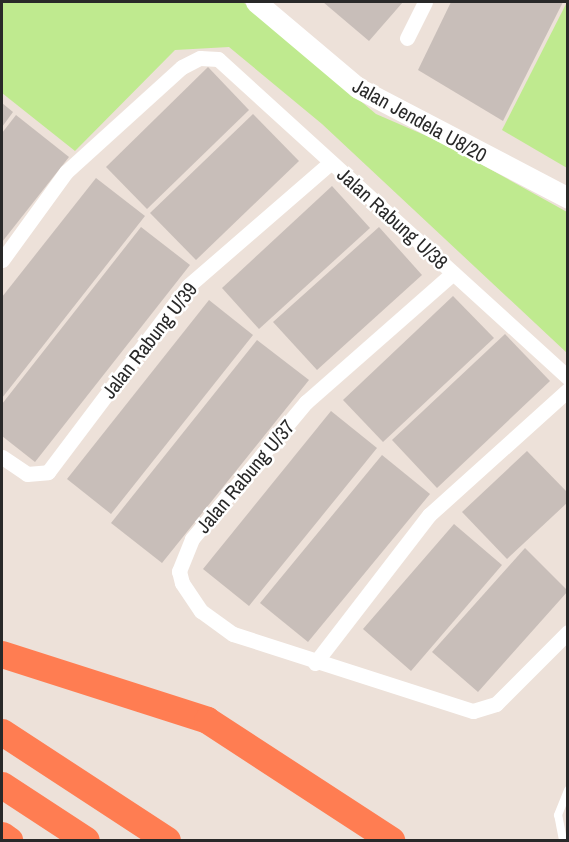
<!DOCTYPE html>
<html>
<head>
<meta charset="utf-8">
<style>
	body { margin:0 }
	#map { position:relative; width:569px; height:842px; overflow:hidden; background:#ede1d9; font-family:"Archivo Narrow",sans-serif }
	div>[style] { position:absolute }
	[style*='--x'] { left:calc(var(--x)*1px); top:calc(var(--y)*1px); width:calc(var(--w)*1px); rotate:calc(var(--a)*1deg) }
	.green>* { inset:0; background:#bfea8f }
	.building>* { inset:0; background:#c8beb9 }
	.lane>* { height:8px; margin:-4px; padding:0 4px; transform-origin:4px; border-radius:4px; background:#fff }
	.street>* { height:15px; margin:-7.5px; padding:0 7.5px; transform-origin:7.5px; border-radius:7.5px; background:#fff }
	.secondary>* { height:21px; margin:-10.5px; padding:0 10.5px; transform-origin:10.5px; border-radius:10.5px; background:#fff }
	.highway>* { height:27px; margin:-13.5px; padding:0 13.5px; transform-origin:13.5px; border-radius:13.5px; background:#ff7d52 }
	span { translate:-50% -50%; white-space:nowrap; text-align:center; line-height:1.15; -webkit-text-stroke:5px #fff; paint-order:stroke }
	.street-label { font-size:20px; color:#292929 }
	.frame { position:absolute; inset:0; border:3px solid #292929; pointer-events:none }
</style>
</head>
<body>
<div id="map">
	<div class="green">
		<i style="clip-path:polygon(2px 2px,243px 2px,376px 114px,443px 143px,567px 212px,567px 353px,322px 124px,229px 47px,175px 50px,75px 151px,2px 93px)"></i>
		<i style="clip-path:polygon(567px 2px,568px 2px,567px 168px,502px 130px)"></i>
	</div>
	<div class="building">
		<i style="clip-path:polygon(323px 2px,403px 2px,369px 41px)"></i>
		<i style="clip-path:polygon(451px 2px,563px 2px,503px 121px,418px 70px)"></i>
		<i style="clip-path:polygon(208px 67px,249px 110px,147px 209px,106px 167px)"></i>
		<i style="clip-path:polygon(2px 103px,13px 112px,2px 127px)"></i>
		<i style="clip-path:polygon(253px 114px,299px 161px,196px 260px,150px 213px)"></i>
		<i style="clip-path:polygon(16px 115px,69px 157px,2px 242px,2px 133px)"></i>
		<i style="clip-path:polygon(96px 178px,145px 216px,2px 398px,2px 297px)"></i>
		<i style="clip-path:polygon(332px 186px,370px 228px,259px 329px,222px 288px)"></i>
		<i style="clip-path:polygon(141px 227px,190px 265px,35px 462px,2px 436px,2px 404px)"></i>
		<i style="clip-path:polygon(379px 227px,422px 275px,317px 370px,273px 322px)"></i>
		<i style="clip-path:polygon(453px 296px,494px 338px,383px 442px,343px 400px)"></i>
		<i style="clip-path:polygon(209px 300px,253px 335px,111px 514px,67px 479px)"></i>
		<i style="clip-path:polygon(505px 334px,550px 381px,437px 488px,392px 440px)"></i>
		<i style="clip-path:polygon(257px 340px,309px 380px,162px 563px,111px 523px)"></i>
		<i style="clip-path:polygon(331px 411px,377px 448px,249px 606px,203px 569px)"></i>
		<i style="clip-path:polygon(527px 451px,568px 493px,568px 502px,507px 559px,462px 512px)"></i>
		<i style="clip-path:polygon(382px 455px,430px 494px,308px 642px,260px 603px)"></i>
		<i style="clip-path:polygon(454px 524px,502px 565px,411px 671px,363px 629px)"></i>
		<i style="clip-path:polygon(525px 548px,568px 591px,478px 692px,432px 652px)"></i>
	</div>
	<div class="lane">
		<i style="--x:563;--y:840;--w:25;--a:-101"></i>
		<i style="--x:558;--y:815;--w:27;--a:-68"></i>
	</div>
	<div class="street">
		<i style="--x:407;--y:38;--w:40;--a:-63.4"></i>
		<i style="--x:2;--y:260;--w:109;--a:-54"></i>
		<i style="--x:66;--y:172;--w:156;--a:-42.2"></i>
		<i style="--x:182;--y:67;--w:20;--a:-27"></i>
		<i style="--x:200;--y:58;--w:18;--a:3"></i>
		<i style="--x:218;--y:59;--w:473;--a:42.3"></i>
		<i style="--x:453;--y:273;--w:196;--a:138.7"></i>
		<i style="--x:306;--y:402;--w:178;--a:129.8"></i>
		<i style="--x:192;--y:539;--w:35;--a:112"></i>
		<i style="--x:179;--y:571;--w:12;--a:76"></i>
		<i style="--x:182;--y:583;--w:34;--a:56"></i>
		<i style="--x:201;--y:611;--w:39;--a:36"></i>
		<i style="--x:233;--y:634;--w:252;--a:17.8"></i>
		<i style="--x:473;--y:711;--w:24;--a:-17"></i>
		<i style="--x:496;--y:704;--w:102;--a:-45"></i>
		<i style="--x:2;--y:457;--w:30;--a:34"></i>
		<i style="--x:27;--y:474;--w:21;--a:-5"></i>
		<i style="--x:48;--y:472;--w:233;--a:-53"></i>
		<i style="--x:188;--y:286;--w:189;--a:-40.9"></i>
		<i style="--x:315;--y:663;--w:187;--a:-52.4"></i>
		<i style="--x:429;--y:515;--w:187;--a:-42"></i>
	</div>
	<div class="secondary">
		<i style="--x:256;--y:2;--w:133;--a:40.1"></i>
		<i style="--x:358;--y:88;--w:237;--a:27.6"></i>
	</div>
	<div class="highway">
		<i style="--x:2;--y:654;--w:215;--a:17.8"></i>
		<i style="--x:207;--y:720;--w:220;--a:33.1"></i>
		<i style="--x:2;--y:732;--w:197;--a:33.2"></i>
		<i style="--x:2;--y:785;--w:100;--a:33.2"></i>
		<i style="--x:2;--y:835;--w:9;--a:36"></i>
	</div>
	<div class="street-label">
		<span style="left:420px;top:120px;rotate:29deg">Jalan Jendela U8/20</span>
		<span style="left:393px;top:218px;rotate:42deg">Jalan Rabung U/38</span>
		<span style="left:149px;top:340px;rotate:-52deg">Jalan Rabung U/39</span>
		<span style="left:245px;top:476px;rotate:-50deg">Jalan Rabung U/37</span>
	</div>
	<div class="frame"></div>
</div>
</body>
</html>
